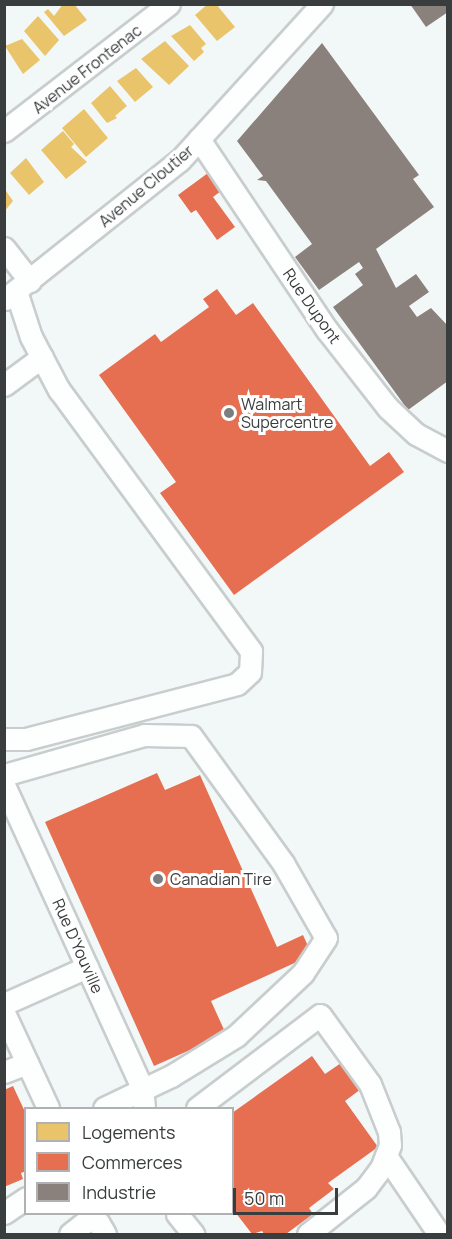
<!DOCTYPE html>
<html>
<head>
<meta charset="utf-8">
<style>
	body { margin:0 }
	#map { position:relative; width:452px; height:1239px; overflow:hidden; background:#f2f8f8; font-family:Manrope,sans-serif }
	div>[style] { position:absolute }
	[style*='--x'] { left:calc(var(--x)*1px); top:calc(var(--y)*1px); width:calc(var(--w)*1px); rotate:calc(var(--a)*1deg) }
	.homes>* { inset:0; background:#e9c46a }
	.shops>* { inset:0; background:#e76f51 }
	.industry>* { inset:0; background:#8a817c }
	.roads { filter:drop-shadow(2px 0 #c8cdcd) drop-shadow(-2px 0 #c8cdcd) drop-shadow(0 2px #c8cdcd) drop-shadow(0 -2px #c8cdcd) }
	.minor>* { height:21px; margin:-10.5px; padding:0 10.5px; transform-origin:10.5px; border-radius:10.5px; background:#fdfefe }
	.dots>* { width:16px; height:16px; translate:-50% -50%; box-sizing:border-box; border:3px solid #fff; border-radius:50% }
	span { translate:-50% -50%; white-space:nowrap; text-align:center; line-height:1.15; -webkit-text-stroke:6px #fff; paint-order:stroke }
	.street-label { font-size:16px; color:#393d3e }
	.poi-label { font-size:16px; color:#393d3e }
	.left { translate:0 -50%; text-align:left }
	.frame { position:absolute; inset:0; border:6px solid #393d3e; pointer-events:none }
	.legend { position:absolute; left:24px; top:1107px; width:210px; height:108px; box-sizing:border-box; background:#fff; border:2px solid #b0b1b2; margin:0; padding:8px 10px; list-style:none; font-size:18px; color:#393d3e }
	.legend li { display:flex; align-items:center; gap:12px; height:30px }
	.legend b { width:30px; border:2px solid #b0b1b2 }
	.scale { position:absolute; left:233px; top:1188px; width:105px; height:27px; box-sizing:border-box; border:3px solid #393d3e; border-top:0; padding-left:8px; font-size:18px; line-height:21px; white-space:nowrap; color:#393d3e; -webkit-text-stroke:4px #fff; paint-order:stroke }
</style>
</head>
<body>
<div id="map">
	<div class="homes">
		<i style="clip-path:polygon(63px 4px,74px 4px,87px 20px,64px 36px,44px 12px,48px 9px,54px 16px)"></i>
		<i style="clip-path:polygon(208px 4px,216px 4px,235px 27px,217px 41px,195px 15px)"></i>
		<i style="clip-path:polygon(38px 16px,59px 40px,45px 56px,24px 31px)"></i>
		<i style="clip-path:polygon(190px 25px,206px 44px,201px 48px,204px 52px,194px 61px,171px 36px)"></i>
		<i style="clip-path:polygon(22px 39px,40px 60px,23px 74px,5px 46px)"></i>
		<i style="clip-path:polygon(165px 41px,189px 66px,169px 85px,141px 59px)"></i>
		<i style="clip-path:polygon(136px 68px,153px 87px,135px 102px,117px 81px)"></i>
		<i style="clip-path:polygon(110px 86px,127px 106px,115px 116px,117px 118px,107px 123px,91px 103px)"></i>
		<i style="clip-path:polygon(84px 109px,108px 138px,86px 157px,62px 128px)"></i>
		<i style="clip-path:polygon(63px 131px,74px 144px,71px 147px,87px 162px,66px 179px,41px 150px)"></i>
		<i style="clip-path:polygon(26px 158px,44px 182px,29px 195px,10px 173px)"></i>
		<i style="clip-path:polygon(4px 188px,13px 201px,4px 212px)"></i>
	</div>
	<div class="shops">
		<i style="clip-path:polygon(208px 173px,221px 191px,213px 197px,235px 227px,217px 240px,196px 210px,191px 213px,178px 195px)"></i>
		<i style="clip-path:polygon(217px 289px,236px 315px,253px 303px,370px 466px,389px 452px,404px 472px,234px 595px,160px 493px,176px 482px,99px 375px,155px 334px,161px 342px,209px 307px,203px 299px)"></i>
		<i style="clip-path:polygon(157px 773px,165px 790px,200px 775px,277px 947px,303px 935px,312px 955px,211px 1001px,226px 1034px,154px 1066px,45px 822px)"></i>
		<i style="clip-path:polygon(312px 1056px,325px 1074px,341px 1063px,361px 1089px,345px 1101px,378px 1147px,328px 1183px,334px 1189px,309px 1208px,313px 1214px,286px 1234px,264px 1234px,262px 1231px,252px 1234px,232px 1208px,232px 1113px)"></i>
		<i style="clip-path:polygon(13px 1086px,26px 1114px,26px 1171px,21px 1173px,23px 1179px,4px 1187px,4px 1090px)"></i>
	</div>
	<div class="industry">
		<i style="clip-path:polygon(410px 4px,448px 4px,448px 12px,426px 27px)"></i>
		<i style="clip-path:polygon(322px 43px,419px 175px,413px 179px,434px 207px,376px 249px,396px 288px,416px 274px,429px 292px,409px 306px,417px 317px,431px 308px,448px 326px,448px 381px,408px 410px,333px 307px,363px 285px,355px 274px,363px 268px,359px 262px,319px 290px,295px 257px,312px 244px,266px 181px,257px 180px,263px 176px,237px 141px)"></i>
	</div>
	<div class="roads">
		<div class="minor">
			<i style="--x:4;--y:131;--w:208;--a:-37.6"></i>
			<i style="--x:199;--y:139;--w:230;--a:56.2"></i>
			<i style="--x:327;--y:330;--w:99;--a:52"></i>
			<i style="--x:388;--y:408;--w:38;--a:43"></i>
			<i style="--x:416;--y:434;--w:36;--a:28"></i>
			<i style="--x:4;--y:248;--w:42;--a:51.8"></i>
			<i style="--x:5;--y:299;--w:223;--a:-38.5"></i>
			<i style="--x:180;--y:160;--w:211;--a:-47.7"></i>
			<i style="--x:4;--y:385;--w:47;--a:-36.4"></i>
			<i style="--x:4;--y:739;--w:22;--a:0"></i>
			<i style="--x:26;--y:739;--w:218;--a:-14.6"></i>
			<i style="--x:237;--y:684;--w:18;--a:-43"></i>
			<i style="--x:250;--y:672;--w:21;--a:-87"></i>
			<i style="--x:251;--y:651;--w:324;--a:-126.3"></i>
			<i style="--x:59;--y:390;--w:60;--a:-117.8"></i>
			<i style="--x:31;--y:337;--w:48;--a:-108.1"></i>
			<i style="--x:4;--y:775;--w:146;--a:-15.9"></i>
			<i style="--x:144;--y:735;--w:47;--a:1.2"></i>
			<i style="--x:191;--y:736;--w:157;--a:54.1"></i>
			<i style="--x:283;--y:863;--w:86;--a:60.2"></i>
			<i style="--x:326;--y:938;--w:42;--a:123.3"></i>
			<i style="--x:303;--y:973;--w:92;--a:136.8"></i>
			<i style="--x:236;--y:1036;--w:76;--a:148.4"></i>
			<i style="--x:171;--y:1076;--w:74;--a:154.5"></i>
			<i style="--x:4;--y:785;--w:333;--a:65.5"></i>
			<i style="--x:142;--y:1088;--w:20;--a:84"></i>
			<i style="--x:4;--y:1004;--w:91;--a:-24"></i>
			<i style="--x:4;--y:1013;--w:105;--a:65.1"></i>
			<i style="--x:4;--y:1072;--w:25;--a:-21"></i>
			<i style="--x:197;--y:1108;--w:154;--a:-37.1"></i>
			<i style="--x:320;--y:1015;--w:85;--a:54.1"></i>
			<i style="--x:370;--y:1084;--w:52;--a:68.4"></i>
			<i style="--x:389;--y:1132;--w:13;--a:86"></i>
			<i style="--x:390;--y:1145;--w:25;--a:111"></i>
			<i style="--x:381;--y:1168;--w:25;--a:127"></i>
			<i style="--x:366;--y:1188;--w:74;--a:141.6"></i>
			<i style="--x:386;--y:1156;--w:94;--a:55.8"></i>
			<i style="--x:4;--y:1213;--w:27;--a:-34"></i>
			<i style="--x:177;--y:1214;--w:26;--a:51"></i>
			<i style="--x:70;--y:1234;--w:24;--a:-38"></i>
			<i style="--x:89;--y:1219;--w:9;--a:18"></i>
			<i style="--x:98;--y:1222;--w:14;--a:60"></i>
		</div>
	</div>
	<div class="dots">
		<i style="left:229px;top:413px;background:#7a7e7f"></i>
		<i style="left:158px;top:879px;background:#7a7e7f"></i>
	</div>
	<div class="street-label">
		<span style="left:87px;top:69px;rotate:-38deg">Avenue Frontenac</span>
		<span style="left:146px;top:186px;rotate:-40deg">Avenue Cloutier</span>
		<span style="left:312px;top:306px;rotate:55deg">Rue Dupont</span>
		<span style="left:78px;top:946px;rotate:66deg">Rue D'Youville</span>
	</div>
	<div class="poi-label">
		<span class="left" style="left:241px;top:413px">Walmart<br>Supercentre</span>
		<span class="left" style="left:170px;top:879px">Canadian Tire</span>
	</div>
	<div class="frame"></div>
	<ul class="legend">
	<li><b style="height:16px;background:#e9c46a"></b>Logements</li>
	<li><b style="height:16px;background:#e76f51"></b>Commerces</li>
	<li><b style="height:16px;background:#8a817c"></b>Industrie</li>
	</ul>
	<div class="scale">50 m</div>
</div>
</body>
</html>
